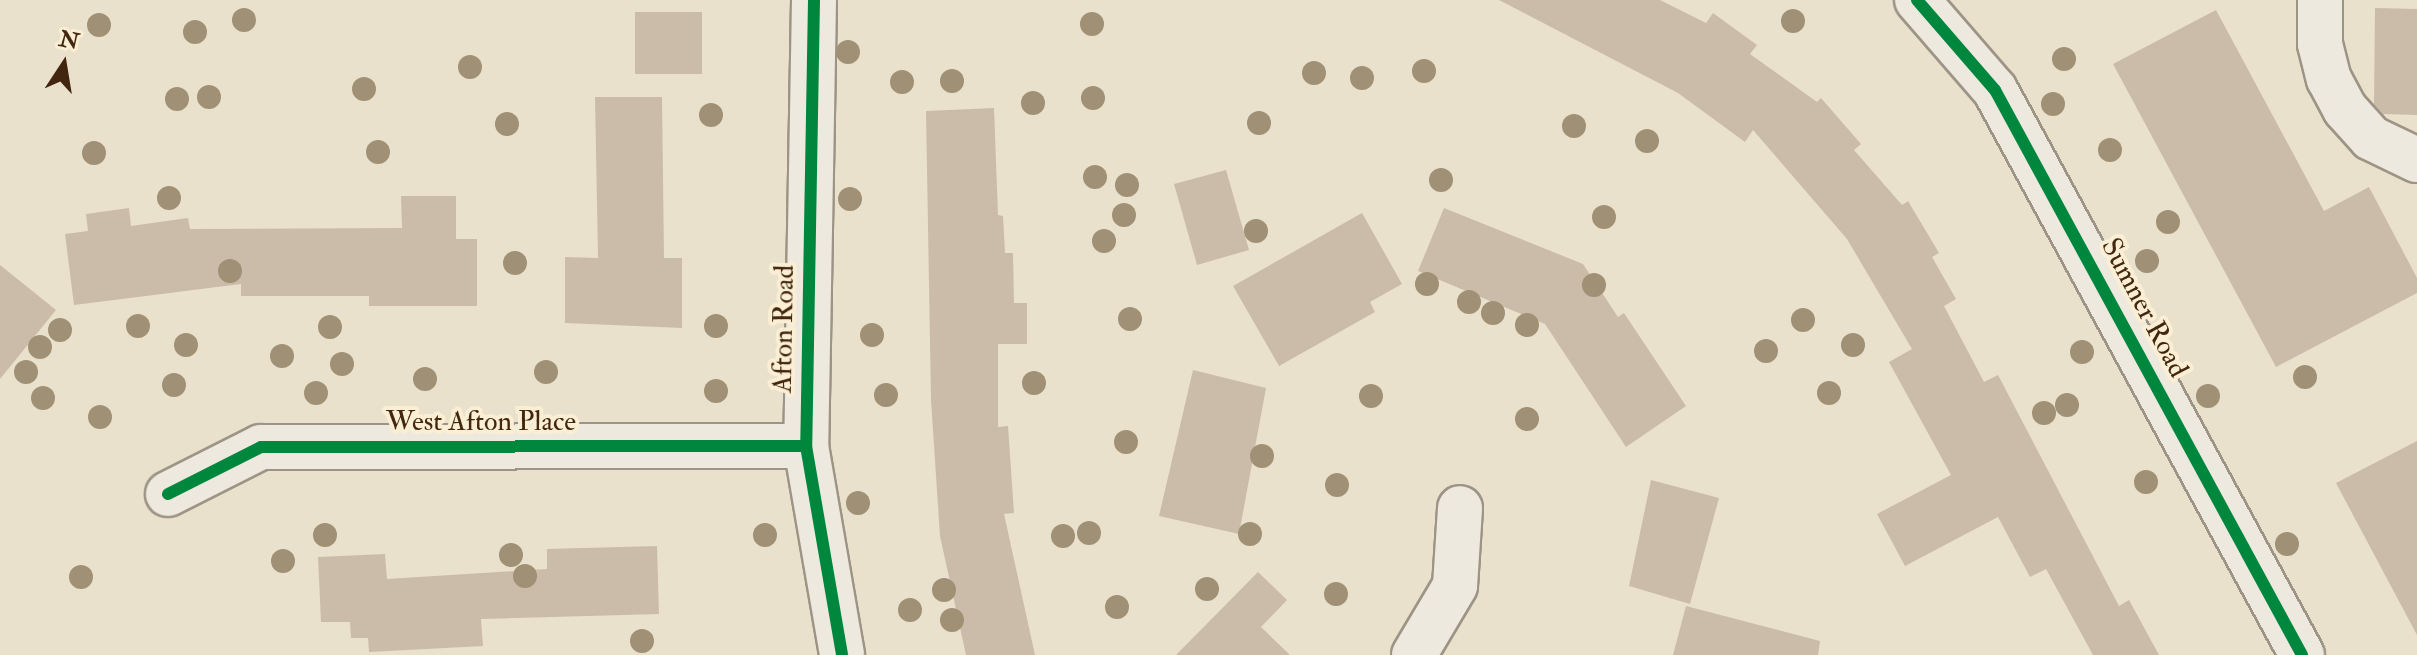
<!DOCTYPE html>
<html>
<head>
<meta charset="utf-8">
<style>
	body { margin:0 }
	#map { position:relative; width:2417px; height:655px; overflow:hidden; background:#eae1cc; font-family:"IM FELL Double Pica",serif }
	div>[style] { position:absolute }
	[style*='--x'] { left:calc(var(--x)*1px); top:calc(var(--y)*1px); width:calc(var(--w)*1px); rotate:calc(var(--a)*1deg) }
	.building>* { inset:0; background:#cbbcaa }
	.roads { filter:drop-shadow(2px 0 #9d9486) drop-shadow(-2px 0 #9d9486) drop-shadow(0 2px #9d9486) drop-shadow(0 -2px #9d9486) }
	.minor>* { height:44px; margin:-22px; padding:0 22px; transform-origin:22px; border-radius:22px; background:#ede9de }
	.cycleway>* { height:12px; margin:-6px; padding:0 6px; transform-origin:6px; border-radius:6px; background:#00873e }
	.trees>* { width:24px; height:24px; margin:-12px; border-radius:50%; background:#9f9076 }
	span { translate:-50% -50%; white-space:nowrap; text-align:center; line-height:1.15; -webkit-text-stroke:8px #faeed5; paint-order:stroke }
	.street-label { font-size:28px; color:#42260f }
	.north { position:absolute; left:24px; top:24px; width:80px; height:80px; -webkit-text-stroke:6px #faeed5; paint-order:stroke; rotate:12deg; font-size:22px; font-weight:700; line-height:32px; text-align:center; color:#42260f }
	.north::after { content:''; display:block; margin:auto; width:28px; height:36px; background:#42260f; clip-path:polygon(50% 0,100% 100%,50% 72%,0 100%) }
</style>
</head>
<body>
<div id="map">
	<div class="building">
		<i style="clip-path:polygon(1499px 0,1660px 0,1706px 23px,1713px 13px,1757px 45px,1750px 54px,1817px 102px,1821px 98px,1861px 144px,1854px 150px,1902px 205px,1908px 201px,1939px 253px,1932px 257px,1956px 299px,1944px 306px,1984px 382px,1998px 375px,2119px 606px,2129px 600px,2159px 655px,2093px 655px,2046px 569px,2030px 577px,1998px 517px,1905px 566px,1877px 514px,1951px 475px,1889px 362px,1912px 349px,1847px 239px,1753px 130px,1745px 142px,1678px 93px)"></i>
		<i style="clip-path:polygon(2375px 8px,2417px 9px,2417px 115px,2383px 114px,2374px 104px)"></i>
		<i style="clip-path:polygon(2216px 10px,2324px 211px,2369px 187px,2417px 278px,2417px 293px,2276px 367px,2113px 64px)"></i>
		<i style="clip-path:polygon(635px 12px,702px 12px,702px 74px,635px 74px)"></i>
		<i style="clip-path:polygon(595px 97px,662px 97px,664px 258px,682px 258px,682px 328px,565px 323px,565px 257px,598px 258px)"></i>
		<i style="clip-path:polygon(994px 108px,998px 215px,1003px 216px,1005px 253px,1013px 253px,1014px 303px,1027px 303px,1027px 344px,998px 344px,998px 427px,1008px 426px,1014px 513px,1004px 514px,1035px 655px,966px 655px,940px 536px,931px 400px,926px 111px)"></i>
		<i style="clip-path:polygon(1226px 170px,1249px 250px,1197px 265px,1174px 184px)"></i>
		<i style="clip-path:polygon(401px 196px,456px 196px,456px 239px,477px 239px,477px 306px,369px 306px,369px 296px,241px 296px,241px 284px,74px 305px,65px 234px,88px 231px,86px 214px,129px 208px,131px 226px,188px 218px,190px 229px,402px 228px)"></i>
		<i style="clip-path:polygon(1444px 208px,1583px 264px,1618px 317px,1624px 313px,1686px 406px,1626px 447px,1545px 324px,1418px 271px)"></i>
		<i style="clip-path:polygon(1362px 213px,1402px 284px,1370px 302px,1375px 312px,1279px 366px,1233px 286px)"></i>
		<i style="clip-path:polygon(0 265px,56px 310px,0 379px)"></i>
		<i style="clip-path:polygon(1193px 370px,1266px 388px,1239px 534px,1159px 516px)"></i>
		<i style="clip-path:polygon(2417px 441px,2417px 635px,2336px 483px)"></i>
		<i style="clip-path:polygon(1651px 480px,1719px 498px,1690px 604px,1629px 586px)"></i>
		<i style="clip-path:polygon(657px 546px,659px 614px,481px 619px,483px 646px,369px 652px,368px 638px,351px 638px,350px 622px,321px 622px,318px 557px,385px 554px,387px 579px,547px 569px,547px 549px)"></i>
		<i style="clip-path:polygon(1258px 572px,1287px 600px,1261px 627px,1290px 655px,1176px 655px)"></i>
		<i style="clip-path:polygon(1686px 606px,1820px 641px,1818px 655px,1673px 655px)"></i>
	</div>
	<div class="roads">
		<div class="minor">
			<i style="--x:814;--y:0;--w:446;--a:91"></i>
			<i style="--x:806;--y:446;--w:212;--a:80.2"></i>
			<i style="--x:1917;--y:0;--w:119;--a:49.1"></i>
			<i style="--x:1995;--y:90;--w:643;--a:61.48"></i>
			<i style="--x:2320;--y:0;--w:44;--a:90"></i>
			<i style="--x:2320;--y:44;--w:36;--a:76"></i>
			<i style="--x:2329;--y:79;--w:34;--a:62"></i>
			<i style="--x:2345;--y:109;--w:39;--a:48"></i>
			<i style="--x:2371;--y:138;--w:51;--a:25.6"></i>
			<i style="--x:168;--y:494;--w:104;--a:-26.8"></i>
			<i style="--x:261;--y:447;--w:545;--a:-0.11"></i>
			<i style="--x:1414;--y:655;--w:80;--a:-59.3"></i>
			<i style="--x:1455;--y:586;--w:78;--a:-86.3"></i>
		</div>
	</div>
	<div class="cycleway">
		<i style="--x:814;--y:0;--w:446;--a:91"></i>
		<i style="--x:806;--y:446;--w:212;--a:80.2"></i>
		<i style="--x:1917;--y:0;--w:119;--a:49.1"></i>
		<i style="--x:1995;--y:90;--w:643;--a:61.48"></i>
		<i style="--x:168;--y:494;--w:104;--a:-26.8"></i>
		<i style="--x:261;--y:447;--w:545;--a:-0.11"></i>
	</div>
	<div class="trees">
		<i style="left:244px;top:20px"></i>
		<i style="left:1793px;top:21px"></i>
		<i style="left:1092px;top:24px"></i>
		<i style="left:99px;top:25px"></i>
		<i style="left:195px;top:32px"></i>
		<i style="left:848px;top:52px"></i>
		<i style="left:2064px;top:59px"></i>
		<i style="left:470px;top:67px"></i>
		<i style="left:1424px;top:71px"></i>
		<i style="left:1314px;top:73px"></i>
		<i style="left:1362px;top:78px"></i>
		<i style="left:952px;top:81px"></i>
		<i style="left:902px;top:82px"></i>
		<i style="left:364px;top:89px"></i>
		<i style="left:209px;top:97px"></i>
		<i style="left:1093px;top:98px"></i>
		<i style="left:177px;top:99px"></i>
		<i style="left:1033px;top:103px"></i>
		<i style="left:2053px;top:104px"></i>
		<i style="left:711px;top:115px"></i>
		<i style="left:1259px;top:123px"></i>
		<i style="left:507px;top:124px"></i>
		<i style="left:1574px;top:126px"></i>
		<i style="left:1647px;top:141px"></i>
		<i style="left:2110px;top:150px"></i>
		<i style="left:378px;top:152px"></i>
		<i style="left:94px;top:153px"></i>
		<i style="left:1095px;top:177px"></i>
		<i style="left:1441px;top:180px"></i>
		<i style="left:1127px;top:185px"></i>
		<i style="left:169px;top:198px"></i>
		<i style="left:850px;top:199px"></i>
		<i style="left:1124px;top:215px"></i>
		<i style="left:1604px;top:217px"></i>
		<i style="left:2168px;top:222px"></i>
		<i style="left:1256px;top:231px"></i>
		<i style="left:1104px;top:241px"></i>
		<i style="left:2147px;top:261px"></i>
		<i style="left:515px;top:263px"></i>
		<i style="left:230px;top:271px"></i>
		<i style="left:1427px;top:284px"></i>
		<i style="left:1594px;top:285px"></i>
		<i style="left:1469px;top:302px"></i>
		<i style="left:1493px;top:313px"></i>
		<i style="left:1130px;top:319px"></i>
		<i style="left:1803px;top:320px"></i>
		<i style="left:1527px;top:325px"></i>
		<i style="left:138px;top:326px"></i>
		<i style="left:716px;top:326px"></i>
		<i style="left:330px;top:327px"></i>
		<i style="left:60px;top:330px"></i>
		<i style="left:872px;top:335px"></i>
		<i style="left:186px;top:345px"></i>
		<i style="left:1853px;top:345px"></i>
		<i style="left:40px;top:347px"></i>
		<i style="left:1766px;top:351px"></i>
		<i style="left:2082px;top:352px"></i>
		<i style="left:282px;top:356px"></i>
		<i style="left:342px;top:364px"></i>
		<i style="left:26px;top:372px"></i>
		<i style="left:546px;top:372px"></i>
		<i style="left:2305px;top:377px"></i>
		<i style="left:425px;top:379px"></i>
		<i style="left:1034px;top:383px"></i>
		<i style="left:174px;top:385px"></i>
		<i style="left:716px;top:391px"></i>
		<i style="left:316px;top:393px"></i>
		<i style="left:1829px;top:393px"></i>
		<i style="left:886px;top:395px"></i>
		<i style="left:1371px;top:396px"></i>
		<i style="left:2208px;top:396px"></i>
		<i style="left:43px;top:398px"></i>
		<i style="left:2067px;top:405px"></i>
		<i style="left:2044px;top:413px"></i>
		<i style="left:100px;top:417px"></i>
		<i style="left:1527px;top:419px"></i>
		<i style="left:1126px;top:442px"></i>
		<i style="left:1262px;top:456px"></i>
		<i style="left:2146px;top:482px"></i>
		<i style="left:1337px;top:485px"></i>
		<i style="left:858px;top:503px"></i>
		<i style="left:1089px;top:533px"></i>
		<i style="left:1250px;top:534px"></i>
		<i style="left:325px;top:535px"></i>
		<i style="left:765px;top:535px"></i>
		<i style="left:1063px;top:536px"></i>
		<i style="left:2287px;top:544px"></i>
		<i style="left:511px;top:555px"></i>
		<i style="left:283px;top:561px"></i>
		<i style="left:525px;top:576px"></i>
		<i style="left:81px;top:577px"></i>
		<i style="left:1207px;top:589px"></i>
		<i style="left:944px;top:590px"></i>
		<i style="left:1336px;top:594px"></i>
		<i style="left:1117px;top:607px"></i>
		<i style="left:910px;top:610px"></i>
		<i style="left:952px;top:620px"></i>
		<i style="left:642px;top:641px"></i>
	</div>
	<div class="street-label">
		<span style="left:2144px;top:308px;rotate:62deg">Sumner Road</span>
		<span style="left:784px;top:329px;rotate:-89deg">Afton Road</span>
		<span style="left:481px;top:422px">West Afton Place</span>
	</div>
	<div class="north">N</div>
</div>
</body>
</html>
